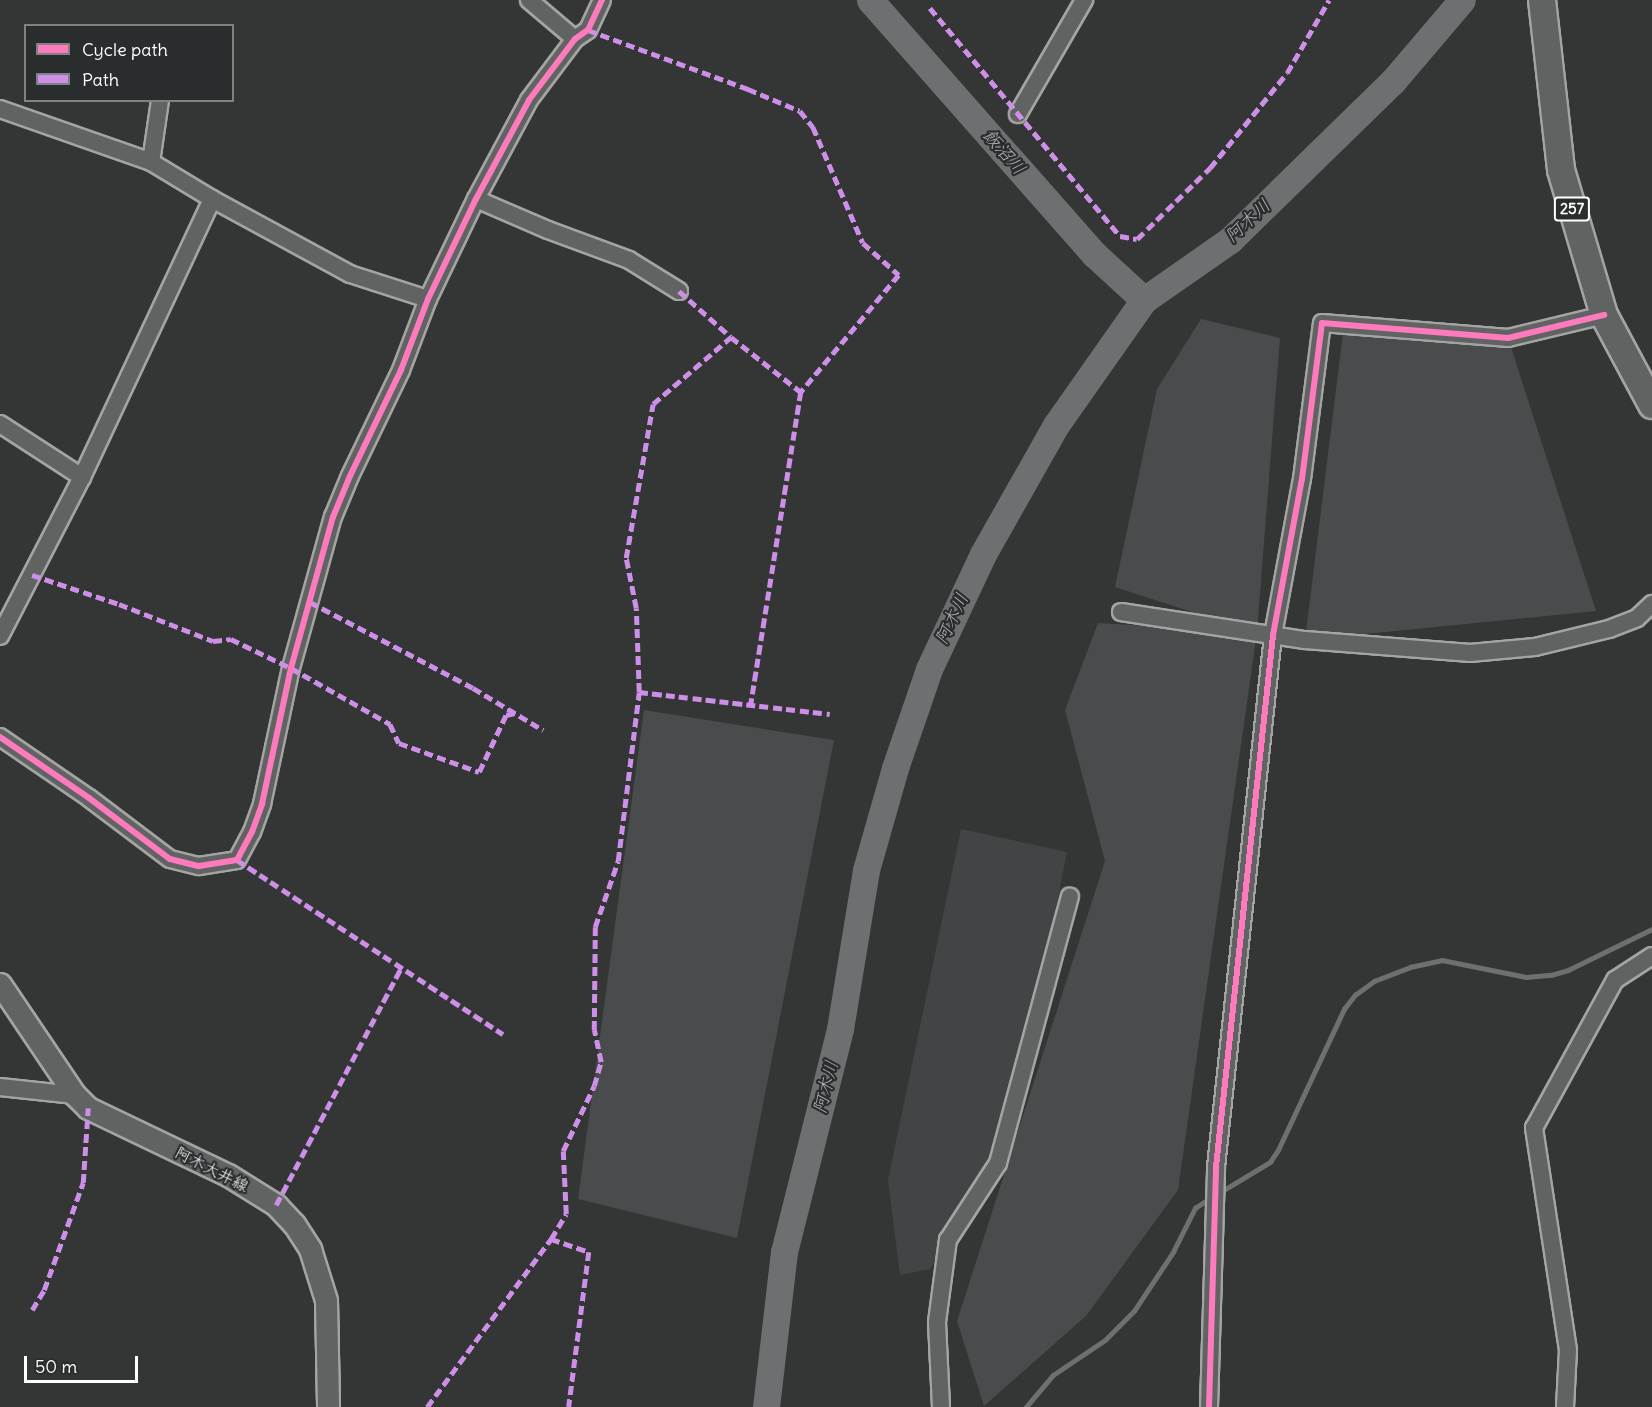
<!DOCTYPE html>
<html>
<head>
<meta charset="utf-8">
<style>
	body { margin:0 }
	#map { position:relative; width:1652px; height:1407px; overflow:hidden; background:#343535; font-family:Delius,"Klee One",sans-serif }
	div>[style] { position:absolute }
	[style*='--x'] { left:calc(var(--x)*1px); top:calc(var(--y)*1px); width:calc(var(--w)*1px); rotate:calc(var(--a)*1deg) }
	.built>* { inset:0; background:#424445 }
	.green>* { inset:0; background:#494b4c }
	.stream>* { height:4.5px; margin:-2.25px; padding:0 2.25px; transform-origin:2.25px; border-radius:2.25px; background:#6d6f70 }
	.river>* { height:27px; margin:-13.5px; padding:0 13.5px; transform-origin:13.5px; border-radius:13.5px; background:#6d6f70 }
	.roads { filter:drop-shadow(2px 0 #a4a4a4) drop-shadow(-2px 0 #a4a4a4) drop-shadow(0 2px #a4a4a4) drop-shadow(0 -2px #a4a4a4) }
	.minor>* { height:16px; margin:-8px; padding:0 8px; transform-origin:8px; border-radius:8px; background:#616262 }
	.major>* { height:21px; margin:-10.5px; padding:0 10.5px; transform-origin:10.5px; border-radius:10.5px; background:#616262 }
	.highway>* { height:26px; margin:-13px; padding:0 13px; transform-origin:13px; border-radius:13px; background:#616262 }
	.quiet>* { height:4.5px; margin-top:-2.25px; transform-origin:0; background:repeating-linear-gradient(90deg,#ce8fe9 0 9px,transparent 0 13.5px) }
	.cycleway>* { height:6px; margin:-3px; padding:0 3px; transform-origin:3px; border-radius:3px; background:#fd7abc }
	span { translate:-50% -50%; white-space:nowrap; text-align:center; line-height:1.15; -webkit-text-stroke:4.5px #2a2d2e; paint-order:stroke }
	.shield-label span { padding:2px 4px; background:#2a2d2e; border:2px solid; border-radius:4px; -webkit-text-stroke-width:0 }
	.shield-label { font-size:15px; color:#fff; font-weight:700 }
	.street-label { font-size:16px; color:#fff }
	.water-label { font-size:18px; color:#b2b3b4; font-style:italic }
	.legend { position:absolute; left:24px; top:24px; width:210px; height:78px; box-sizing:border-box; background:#2a2d2e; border:2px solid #7f8182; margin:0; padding:8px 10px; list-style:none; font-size:18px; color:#fff }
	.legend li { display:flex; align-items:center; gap:12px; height:30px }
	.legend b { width:30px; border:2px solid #7f8182 }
	.scale { position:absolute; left:24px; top:1356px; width:114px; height:27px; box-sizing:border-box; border:3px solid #fff; border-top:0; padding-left:8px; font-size:18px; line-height:21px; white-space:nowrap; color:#fff; -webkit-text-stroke:4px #2a2d2e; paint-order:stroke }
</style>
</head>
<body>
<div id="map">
	<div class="built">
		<i style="clip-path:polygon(961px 829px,1067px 852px,1028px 1051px,998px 1163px,930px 1269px,900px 1275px,888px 1180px)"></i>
	</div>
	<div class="green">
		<i style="clip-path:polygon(1201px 319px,1280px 338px,1257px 632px,1178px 1190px,1086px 1316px,984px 1406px,957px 1321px,1105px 861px,1065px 710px,1098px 623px,1253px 632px,1115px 587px,1157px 389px)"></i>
		<i style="clip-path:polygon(1343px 333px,1508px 338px,1596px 611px,1305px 640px)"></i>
		<i style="clip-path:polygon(644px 710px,834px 740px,737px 1238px,578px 1199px)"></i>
	</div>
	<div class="stream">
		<i style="--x:1219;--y:1193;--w:60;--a:-31.3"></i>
		<i style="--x:1270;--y:1162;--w:14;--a:-56"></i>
		<i style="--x:1278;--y:1150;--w:156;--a:-64.9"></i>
		<i style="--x:1344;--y:1009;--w:18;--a:-52"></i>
		<i style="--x:1355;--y:995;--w:24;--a:-36"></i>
		<i style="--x:1374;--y:981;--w:39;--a:-21"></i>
		<i style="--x:1410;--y:967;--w:33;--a:-12"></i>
		<i style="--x:1442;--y:960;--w:86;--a:11.4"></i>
		<i style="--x:1526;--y:977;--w:25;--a:-5"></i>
		<i style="--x:1551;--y:975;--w:18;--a:-16"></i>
		<i style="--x:1568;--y:970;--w:93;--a:-26"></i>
		<i style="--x:1026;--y:1407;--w:42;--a:-49.8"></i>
		<i style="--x:1053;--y:1375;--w:63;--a:-33.9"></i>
		<i style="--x:1105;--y:1340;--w:41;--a:-45"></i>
		<i style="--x:1134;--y:1311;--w:71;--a:-56.5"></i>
		<i style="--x:1173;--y:1252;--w:49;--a:-63.4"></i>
		<i style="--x:1195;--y:1208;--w:20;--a:-33"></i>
	</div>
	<div class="river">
		<i style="--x:870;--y:0;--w:339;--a:48.6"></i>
		<i style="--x:1094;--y:254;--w:68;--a:42.6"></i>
		<i style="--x:766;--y:1407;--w:156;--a:-83.4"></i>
		<i style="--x:784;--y:1252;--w:230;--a:-75.9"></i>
		<i style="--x:840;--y:1029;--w:161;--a:-80.7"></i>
		<i style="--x:866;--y:870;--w:106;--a:-74.1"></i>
		<i style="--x:895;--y:768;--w:105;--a:-71"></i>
		<i style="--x:929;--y:669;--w:127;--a:-64.8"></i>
		<i style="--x:983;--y:554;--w:148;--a:-60.5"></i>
		<i style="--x:1056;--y:425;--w:153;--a:-54.9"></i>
		<i style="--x:1144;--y:300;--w:105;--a:-34.9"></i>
		<i style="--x:1230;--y:240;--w:228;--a:-44.3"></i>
		<i style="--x:1393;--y:81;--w:106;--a:-49.6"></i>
	</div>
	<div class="roads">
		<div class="minor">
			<i style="--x:529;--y:0;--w:60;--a:40.3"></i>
			<i style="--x:0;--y:109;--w:160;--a:19.3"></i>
			<i style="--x:151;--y:162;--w:71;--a:31.2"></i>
			<i style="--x:212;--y:199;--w:157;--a:28.5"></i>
			<i style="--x:350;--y:274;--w:82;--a:17.8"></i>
			<i style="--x:1018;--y:114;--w:132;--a:-59.9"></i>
			<i style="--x:151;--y:162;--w:63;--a:-81.7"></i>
			<i style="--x:476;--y:199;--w:78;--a:23.3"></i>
			<i style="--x:548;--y:230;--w:86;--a:20.3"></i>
			<i style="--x:629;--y:260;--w:59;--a:31.8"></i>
			<i style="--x:0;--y:424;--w:98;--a:32.9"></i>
			<i style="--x:1121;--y:612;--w:186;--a:8.7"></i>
			<i style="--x:1305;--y:640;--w:166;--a:4.5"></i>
			<i style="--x:1470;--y:653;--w:65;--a:-5.3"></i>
			<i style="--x:1535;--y:647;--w:76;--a:-13.7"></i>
			<i style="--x:1609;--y:629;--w:30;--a:-21"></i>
			<i style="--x:1637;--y:618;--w:21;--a:-43"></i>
			<i style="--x:0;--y:636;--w:179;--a:-62.7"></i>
			<i style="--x:82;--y:477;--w:307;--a:-64.9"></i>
			<i style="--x:0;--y:737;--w:108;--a:34.4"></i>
			<i style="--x:89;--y:798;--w:101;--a:37"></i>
			<i style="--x:170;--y:859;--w:30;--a:14"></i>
			<i style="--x:199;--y:866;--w:38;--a:-9"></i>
			<i style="--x:237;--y:860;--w:32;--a:-62"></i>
			<i style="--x:252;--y:832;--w:30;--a:-70"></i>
			<i style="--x:262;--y:804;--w:139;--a:-78"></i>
			<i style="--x:291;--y:668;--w:157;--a:-74.5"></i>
			<i style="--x:333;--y:517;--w:44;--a:-67.5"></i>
			<i style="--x:350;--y:476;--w:118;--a:-64.3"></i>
			<i style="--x:401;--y:370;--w:76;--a:-69.2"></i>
			<i style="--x:428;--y:299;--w:111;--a:-64.4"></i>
			<i style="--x:476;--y:199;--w:112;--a:-61.8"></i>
			<i style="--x:529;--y:100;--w:76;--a:-53"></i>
			<i style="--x:575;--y:39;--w:16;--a:-35"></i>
			<i style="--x:588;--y:30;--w:33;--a:-65"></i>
			<i style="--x:0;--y:1087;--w:75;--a:6.1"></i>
			<i style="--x:941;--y:1407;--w:85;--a:-92.7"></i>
			<i style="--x:937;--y:1322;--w:83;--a:-82.4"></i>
			<i style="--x:948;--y:1240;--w:92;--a:-57"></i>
			<i style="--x:998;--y:1163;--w:276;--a:-74.9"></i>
			<i style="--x:1209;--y:1407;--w:240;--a:-88.3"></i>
			<i style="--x:1216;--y:1167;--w:535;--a:-83.88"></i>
			<i style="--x:1273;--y:635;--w:159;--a:-79.5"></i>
			<i style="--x:1302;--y:479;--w:157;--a:-82.7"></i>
			<i style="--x:1322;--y:323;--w:187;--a:4.6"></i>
			<i style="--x:1508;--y:338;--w:99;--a:-13.5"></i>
			<i style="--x:1565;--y:1407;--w:57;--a:-87"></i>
			<i style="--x:1568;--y:1350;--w:225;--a:-98.7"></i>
			<i style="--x:1534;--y:1128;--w:169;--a:-61.3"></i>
			<i style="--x:1615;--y:980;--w:44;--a:-33"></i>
		</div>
		<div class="major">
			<i style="--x:0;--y:984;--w:134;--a:56"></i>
			<i style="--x:75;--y:1095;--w:18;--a:45"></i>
			<i style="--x:88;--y:1108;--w:155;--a:25.6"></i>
			<i style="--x:228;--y:1175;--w:57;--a:32"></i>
			<i style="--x:276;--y:1205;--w:26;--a:47"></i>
			<i style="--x:294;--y:1224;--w:30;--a:57"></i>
			<i style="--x:310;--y:1249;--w:53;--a:72.6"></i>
			<i style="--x:326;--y:1300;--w:107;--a:88.9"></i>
		</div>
		<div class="highway">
			<i style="--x:1542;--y:0;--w:171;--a:83.6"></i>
			<i style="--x:1561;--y:170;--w:151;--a:73.5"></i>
			<i style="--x:1604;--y:315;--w:102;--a:61.9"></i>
		</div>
	</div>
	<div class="quiet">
		<i style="--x:930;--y:8;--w:297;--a:50.2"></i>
		<i style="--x:1120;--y:236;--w:17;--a:10"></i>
		<i style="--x:1137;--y:239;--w:102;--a:-44.2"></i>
		<i style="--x:1210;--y:168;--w:122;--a:-51"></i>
		<i style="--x:1287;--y:73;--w:84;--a:-60.1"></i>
		<i style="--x:588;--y:30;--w:171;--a:20.2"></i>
		<i style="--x:748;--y:89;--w:56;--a:22.9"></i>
		<i style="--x:800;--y:111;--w:21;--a:51"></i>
		<i style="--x:813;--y:127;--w:126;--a:66.7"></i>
		<i style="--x:863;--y:243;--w:48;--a:41.6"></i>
		<i style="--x:899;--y:275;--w:153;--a:129.9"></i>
		<i style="--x:801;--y:392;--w:317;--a:99.1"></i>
		<i style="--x:679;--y:291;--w:69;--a:41.5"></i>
		<i style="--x:731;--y:337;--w:89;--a:38.2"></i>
		<i style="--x:32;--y:575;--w:92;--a:18.4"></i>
		<i style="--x:119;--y:604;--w:101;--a:21.5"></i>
		<i style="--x:213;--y:641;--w:18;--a:-6"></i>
		<i style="--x:231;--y:639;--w:67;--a:25.8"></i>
		<i style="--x:291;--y:668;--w:114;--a:29.5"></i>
		<i style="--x:390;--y:724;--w:21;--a:65"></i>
		<i style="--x:399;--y:743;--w:85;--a:19.9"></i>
		<i style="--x:479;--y:772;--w:63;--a:-64.7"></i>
		<i style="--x:506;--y:715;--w:9;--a:-13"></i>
		<i style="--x:310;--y:602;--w:184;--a:27.8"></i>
		<i style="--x:473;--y:688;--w:82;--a:31"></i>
		<i style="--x:639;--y:692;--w:84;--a:-92"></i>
		<i style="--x:636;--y:608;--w:51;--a:-101.3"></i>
		<i style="--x:626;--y:558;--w:156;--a:-80.1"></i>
		<i style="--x:653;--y:404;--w:103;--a:-40.7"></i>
		<i style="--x:237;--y:860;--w:318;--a:33.2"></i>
		<i style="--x:276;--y:1205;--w:268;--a:-62.2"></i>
		<i style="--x:551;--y:1239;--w:40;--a:18.9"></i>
		<i style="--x:589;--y:1252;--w:156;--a:97.4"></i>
		<i style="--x:32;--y:1310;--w:23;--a:-59"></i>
		<i style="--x:44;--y:1290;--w:114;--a:-70"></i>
		<i style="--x:83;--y:1183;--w:75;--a:-86.2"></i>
		<i style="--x:427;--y:1407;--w:209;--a:-53.6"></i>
		<i style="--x:551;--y:1239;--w:29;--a:-59"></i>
		<i style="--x:566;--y:1214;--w:63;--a:-92.7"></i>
		<i style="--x:563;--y:1151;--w:72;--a:-64.5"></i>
		<i style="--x:594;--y:1086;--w:25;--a:-74"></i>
		<i style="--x:601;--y:1062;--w:33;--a:-102"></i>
		<i style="--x:594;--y:1030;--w:103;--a:-89.4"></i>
		<i style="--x:595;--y:927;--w:70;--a:-70.8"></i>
		<i style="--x:618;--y:861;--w:170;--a:-82.9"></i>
		<i style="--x:639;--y:692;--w:192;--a:6.6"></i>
	</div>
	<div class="cycleway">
		<i style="--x:0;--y:737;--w:108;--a:34.4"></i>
		<i style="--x:89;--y:798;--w:101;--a:37"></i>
		<i style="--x:170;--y:859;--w:30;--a:14"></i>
		<i style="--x:199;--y:866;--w:38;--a:-9"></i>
		<i style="--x:237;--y:860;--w:32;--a:-62"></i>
		<i style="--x:252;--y:832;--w:30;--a:-70"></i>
		<i style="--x:262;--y:804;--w:139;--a:-78"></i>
		<i style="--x:291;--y:668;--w:157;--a:-74.5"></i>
		<i style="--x:333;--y:517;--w:44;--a:-67.5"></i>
		<i style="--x:350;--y:476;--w:118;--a:-64.3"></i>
		<i style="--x:401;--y:370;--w:76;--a:-69.2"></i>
		<i style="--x:428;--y:299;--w:111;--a:-64.4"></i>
		<i style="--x:476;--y:199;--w:112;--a:-61.8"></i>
		<i style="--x:529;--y:100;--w:76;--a:-53"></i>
		<i style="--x:575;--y:39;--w:16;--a:-35"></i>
		<i style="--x:588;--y:30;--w:33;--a:-65"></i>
		<i style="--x:1209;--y:1407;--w:240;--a:-88.3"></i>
		<i style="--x:1216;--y:1167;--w:535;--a:-83.88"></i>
		<i style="--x:1273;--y:635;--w:159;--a:-79.5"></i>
		<i style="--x:1302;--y:479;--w:157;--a:-82.7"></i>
		<i style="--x:1322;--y:323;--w:187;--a:4.6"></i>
		<i style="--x:1508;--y:338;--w:99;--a:-13.5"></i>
	</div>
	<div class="shield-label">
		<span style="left:1572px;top:209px">257</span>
	</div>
	<div class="street-label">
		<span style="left:212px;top:1169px;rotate:27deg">阿木大井線</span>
	</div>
	<div class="water-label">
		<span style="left:1004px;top:152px;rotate:49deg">飯沼川</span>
		<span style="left:1248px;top:221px;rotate:-43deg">阿木川</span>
		<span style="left:952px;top:619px;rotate:-65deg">阿木川</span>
		<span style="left:826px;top:1087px;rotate:-76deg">阿木川</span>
	</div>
	<ul class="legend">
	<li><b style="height:8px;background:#fd7abc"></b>Cycle path</li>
	<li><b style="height:8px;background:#ce8fe9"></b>Path</li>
	</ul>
	<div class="scale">50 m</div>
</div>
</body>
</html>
